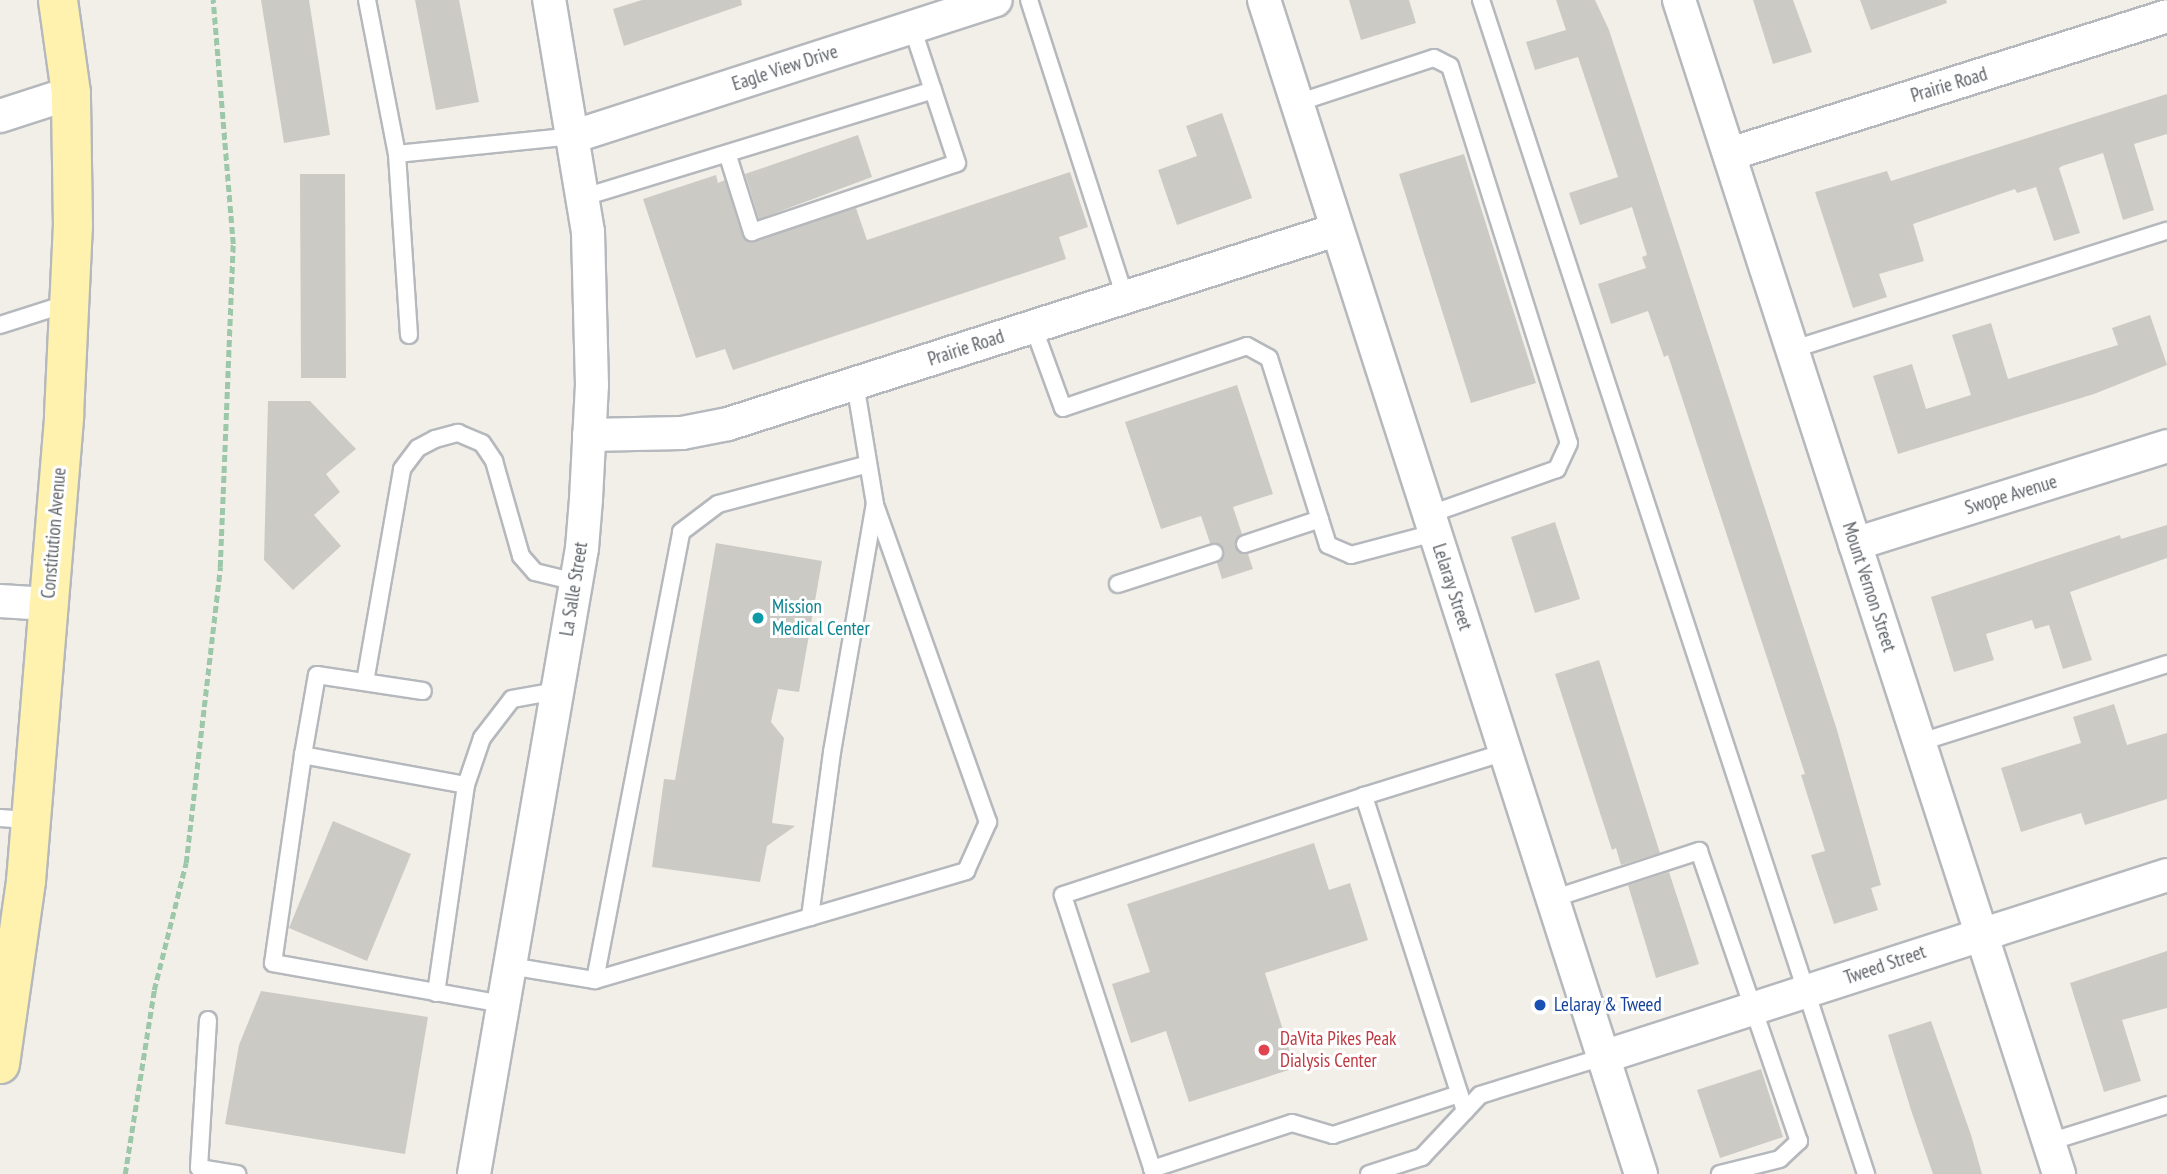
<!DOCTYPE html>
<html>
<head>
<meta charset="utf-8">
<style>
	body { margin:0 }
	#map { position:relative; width:2167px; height:1174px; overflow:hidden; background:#f1efe8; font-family:"PT Sans Narrow",sans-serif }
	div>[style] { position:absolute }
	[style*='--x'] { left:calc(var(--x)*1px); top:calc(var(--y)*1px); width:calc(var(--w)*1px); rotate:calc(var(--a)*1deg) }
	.building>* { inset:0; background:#cccac5 }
	.path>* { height:4.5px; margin-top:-2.25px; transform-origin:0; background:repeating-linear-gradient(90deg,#9cc7a9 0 7px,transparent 0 10.5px) }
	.roads { filter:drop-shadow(2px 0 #b5b8bc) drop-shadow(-2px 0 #b5b8bc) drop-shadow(0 2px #b5b8bc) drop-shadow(0 -2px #b5b8bc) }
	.lane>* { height:16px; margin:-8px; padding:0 8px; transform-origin:8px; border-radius:8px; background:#fff }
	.street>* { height:32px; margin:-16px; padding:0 16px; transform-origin:16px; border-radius:16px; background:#fff }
	.primary>* { height:38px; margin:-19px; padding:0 19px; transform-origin:19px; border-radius:19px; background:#fff2af }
	.dots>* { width:19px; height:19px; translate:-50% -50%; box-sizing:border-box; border:4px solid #fff; border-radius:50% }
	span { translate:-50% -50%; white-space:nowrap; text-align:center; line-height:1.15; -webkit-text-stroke:6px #fff; paint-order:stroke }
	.street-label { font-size:19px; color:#5f6368 }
	.culture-label { font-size:19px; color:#0d838f }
	.left { translate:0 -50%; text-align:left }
	.transit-label { font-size:19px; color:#164399 }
	.health-label { font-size:19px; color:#be3a42 }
</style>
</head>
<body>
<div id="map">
	<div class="building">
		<i style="clip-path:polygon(261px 0,309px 0,330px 135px,284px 143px)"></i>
		<i style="clip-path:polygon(415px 0,459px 0,479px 102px,436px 110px)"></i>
		<i style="clip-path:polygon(642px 0,741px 0,742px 5px,624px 46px,613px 9px)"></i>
		<i style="clip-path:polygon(1349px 0,1409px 0,1416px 23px,1361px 40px)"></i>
		<i style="clip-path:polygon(1556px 0,1595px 0,1609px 30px,1837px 730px,1881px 885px,1871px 888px,1878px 910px,1834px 924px,1811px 855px,1825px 851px,1801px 775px,1805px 774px,1668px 355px,1664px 357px,1648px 311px,1611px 324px,1598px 284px,1646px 268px,1642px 257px,1647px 255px,1632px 207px,1580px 225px,1569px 193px,1618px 177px,1578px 57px,1535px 70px,1526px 42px,1566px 30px)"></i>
		<i style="clip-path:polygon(1753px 0,1793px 0,1812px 52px,1773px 64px)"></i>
		<i style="clip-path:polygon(1860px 0,1946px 0,1947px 3px,1871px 30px)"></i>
		<i style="clip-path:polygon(2167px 94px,2167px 134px,2134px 144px,2154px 210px,2123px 220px,2103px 153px,2062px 166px,2059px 168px,2080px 233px,2054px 241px,2036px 187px,2017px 193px,2015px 189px,1913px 224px,1924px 261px,1879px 274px,1887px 297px,1853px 308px,1815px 192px,1887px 171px,1891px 181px)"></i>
		<i style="clip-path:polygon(1222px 113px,1252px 198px,1177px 225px,1158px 170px,1197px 156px,1186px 126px)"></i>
		<i style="clip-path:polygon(858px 135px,872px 177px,759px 219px,745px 174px)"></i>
		<i style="clip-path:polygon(1464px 154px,1536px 383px,1471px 403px,1399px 174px)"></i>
		<i style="clip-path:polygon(1070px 172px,1088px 227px,1059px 237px,1066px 259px,733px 370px,725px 349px,696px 358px,643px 199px,716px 175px,718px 183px,725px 180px,742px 235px,749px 242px,856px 208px,867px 240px)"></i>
		<i style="clip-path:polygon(300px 174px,345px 174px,346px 378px,301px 378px)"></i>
		<i style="clip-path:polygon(2150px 315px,2167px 365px,2094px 394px,1898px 454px,1873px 376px,1912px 364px,1926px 409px,1971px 395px,1952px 335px,1991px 323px,2008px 379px,2118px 345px,2112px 328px)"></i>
		<i style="clip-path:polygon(1237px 385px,1273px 494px,1233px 507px,1242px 534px,1235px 547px,1248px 554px,1253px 569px,1222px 579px,1217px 563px,1224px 549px,1210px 543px,1201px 516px,1161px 529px,1125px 422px)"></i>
		<i style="clip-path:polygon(268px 401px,310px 401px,356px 449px,326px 474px,340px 492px,314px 515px,341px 546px,293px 590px,264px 560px)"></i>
		<i style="clip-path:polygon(1555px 522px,1580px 599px,1535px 613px,1511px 537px)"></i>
		<i style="clip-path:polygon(2167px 525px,2167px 558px,2070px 592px,2092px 660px,2063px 669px,2049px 625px,2035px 629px,2032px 620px,1986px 634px,1994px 660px,1954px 672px,1931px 597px,2120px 535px,2121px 539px)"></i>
		<i style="clip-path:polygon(716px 543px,822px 561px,799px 692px,778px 689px,771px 722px,784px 738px,772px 823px,795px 826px,767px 846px,760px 882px,652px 867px,664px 779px,675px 780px)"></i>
		<i style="clip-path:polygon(1599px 660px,1660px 853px,1621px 865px,1616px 848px,1612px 850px,1555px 674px)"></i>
		<i style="clip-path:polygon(2114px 704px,2127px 745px,2167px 733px,2167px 799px,2085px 825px,2081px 813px,2021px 832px,2001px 768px,2081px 743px,2073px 717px)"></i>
		<i style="clip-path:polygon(333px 821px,411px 854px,367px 961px,289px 928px)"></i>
		<i style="clip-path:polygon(1314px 843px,1329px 890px,1350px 883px,1368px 940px,1265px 973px,1295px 1068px,1189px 1102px,1166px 1031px,1131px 1043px,1112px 984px,1150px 972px,1127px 904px)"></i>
		<i style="clip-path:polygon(1669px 872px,1699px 964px,1656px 978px,1628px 885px)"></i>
		<i style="clip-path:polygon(2167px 951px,2167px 1008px,2122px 1020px,2141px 1081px,2104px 1092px,2070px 983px)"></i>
		<i style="clip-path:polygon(261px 991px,428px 1017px,405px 1154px,225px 1124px,239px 1045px)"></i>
		<i style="clip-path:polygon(1931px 1021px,1971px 1135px,1982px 1174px,1933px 1174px,1911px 1110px,1888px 1035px)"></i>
		<i style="clip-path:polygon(1761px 1069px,1783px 1137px,1720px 1158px,1697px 1090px)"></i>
	</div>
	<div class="path">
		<i style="--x:125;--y:1174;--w:186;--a:-81"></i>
		<i style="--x:154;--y:990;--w:131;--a:-75.9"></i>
		<i style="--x:186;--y:863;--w:298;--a:-83.4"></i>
		<i style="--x:220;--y:567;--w:323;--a:-87.7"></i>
		<i style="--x:233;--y:244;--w:245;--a:-94.7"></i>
	</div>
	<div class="roads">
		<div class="lane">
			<i style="--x:367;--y:0;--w:157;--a:79"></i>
			<i style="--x:1029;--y:0;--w:312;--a:72.1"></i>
			<i style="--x:1481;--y:0;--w:1236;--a:71.84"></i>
			<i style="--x:1297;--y:103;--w:144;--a:-18.2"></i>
			<i style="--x:1434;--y:58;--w:18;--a:27"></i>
			<i style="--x:1450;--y:66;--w:395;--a:72.5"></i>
			<i style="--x:1569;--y:443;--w:29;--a:115"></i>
			<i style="--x:1557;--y:469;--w:137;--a:160.4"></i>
			<i style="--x:728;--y:156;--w:80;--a:72.5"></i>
			<i style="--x:752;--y:232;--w:216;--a:-18.6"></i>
			<i style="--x:957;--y:163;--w:143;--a:-108.3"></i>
			<i style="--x:584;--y:197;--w:365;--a:-17"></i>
			<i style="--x:0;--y:325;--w:72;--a:-17.7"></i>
			<i style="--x:1033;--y:326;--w:87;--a:69.9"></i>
			<i style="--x:1063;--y:408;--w:194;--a:-18.6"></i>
			<i style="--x:1247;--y:346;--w:25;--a:29"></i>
			<i style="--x:1269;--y:358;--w:196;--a:72.5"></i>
			<i style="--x:1328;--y:545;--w:25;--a:23"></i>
			<i style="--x:1351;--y:555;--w:86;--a:-14.8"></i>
			<i style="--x:409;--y:335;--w:181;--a:-93.8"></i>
			<i style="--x:397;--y:154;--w:179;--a:-5.8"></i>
			<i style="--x:1794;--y:349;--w:391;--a:-17.6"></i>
			<i style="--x:1245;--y:544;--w:79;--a:-18.4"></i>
			<i style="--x:1118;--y:584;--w:101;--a:-17.9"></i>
			<i style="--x:365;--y:682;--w:216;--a:-80.1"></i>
			<i style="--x:402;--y:469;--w:26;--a:-53"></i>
			<i style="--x:418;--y:448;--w:19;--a:-28"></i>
			<i style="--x:435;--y:439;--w:24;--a:-15"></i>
			<i style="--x:458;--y:433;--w:26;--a:23"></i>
			<i style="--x:482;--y:443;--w:22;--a:56"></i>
			<i style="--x:494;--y:461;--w:99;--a:74.1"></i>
			<i style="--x:521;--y:556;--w:21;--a:49"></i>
			<i style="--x:535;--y:572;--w:42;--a:13.7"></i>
			<i style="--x:1921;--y:742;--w:258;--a:-17.6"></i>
			<i style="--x:303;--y:755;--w:81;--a:-80.1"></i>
			<i style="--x:317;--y:675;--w:107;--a:8.6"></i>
			<i style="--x:466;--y:785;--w:166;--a:-169.6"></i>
			<i style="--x:303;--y:755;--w:210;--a:98.2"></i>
			<i style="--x:273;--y:963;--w:234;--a:10.1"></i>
			<i style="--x:0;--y:818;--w:31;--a:4"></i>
			<i style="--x:1552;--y:899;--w:155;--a:-18.1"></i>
			<i style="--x:1699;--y:851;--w:307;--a:71"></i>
			<i style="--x:1799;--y:1141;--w:26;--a:137"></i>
			<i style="--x:1780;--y:1159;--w:62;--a:166"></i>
			<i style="--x:810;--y:917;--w:163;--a:-16.4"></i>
			<i style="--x:966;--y:871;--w:54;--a:-65.8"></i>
			<i style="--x:988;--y:822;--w:334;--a:-109.6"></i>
			<i style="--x:510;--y:966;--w:86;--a:9.4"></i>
			<i style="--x:595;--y:980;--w:224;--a:-16.3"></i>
			<i style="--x:810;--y:917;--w:166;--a:-82.4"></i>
			<i style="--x:832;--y:752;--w:252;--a:-80.2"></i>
			<i style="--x:875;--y:504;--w:123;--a:-99.4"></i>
			<i style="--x:595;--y:980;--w:456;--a:-79.1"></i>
			<i style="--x:681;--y:532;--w:46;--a:-37.1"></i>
			<i style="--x:718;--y:504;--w:155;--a:-14.9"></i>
			<i style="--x:436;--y:993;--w:210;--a:-81.8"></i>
			<i style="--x:466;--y:785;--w:50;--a:-71.2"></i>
			<i style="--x:482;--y:738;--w:49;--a:-52.4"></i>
			<i style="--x:512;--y:699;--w:46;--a:-10.1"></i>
			<i style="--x:208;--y:1020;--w:148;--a:93.5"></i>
			<i style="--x:199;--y:1168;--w:39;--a:9"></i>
			<i style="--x:1465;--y:1111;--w:331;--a:-107.8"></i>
			<i style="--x:1364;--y:796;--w:148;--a:-17.3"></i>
			<i style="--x:2049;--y:1142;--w:124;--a:-17.4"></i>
			<i style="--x:1152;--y:1169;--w:147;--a:-18.2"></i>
			<i style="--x:1292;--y:1123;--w:43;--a:16.3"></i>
			<i style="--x:1333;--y:1135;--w:133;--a:-18"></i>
			<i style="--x:1154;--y:1174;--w:293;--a:-108.1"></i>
			<i style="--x:1063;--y:895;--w:317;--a:-18.2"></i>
			<i style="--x:1369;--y:1174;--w:56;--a:-17.8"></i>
			<i style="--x:1422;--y:1157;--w:85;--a:-46.9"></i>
			<i style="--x:1480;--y:1095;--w:129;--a:-17.2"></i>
		</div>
		<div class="street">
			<i style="--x:1264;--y:0;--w:1233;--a:72.2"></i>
			<i style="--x:1679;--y:0;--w:1234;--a:72.06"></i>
			<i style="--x:0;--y:116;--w:75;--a:-17.9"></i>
			<i style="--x:575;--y:136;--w:442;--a:-17.9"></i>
			<i style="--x:1730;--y:154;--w:458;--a:-17.5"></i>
			<i style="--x:589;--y:435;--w:93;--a:-1.2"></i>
			<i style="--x:682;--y:433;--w:47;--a:-11.1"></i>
			<i style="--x:728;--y:424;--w:638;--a:-17.7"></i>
			<i style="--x:1855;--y:544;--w:327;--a:-17.4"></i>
			<i style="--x:0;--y:601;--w:48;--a:3.6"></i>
			<i style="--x:1603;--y:1057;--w:593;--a:-17.88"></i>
			<i style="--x:474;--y:1174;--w:635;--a:-80.21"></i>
			<i style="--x:582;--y:548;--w:49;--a:-85.3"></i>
			<i style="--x:586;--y:499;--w:114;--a:-87"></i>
			<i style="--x:592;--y:385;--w:153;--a:-91.5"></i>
			<i style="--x:588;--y:232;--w:235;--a:-99.5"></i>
		</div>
		<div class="primary">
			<i style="--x:0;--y:1064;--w:185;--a:-81.9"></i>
			<i style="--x:26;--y:881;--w:468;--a:-85.3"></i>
			<i style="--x:64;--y:415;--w:188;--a:-87.3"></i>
			<i style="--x:73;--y:227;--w:134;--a:-90.9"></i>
			<i style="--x:71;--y:93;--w:94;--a:-98"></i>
		</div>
	</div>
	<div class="dots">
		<i style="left:758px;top:618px;background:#0f9aa8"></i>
		<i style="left:1540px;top:1005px;background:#1a4fb4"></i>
		<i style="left:1264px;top:1050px;background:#e0444e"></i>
	</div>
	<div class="street-label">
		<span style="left:785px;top:68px;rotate:-18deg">Eagle View Drive</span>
		<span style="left:1949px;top:85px;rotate:-17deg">Prairie Road</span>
		<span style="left:966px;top:348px;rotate:-18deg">Prairie Road</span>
		<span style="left:2011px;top:495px;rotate:-17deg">Swope Avenue</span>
		<span style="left:54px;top:533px;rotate:-85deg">Constitution Avenue</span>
		<span style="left:1452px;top:587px;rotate:72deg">Lelaray Street</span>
		<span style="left:1869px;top:587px;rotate:72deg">Mount Vernon Street</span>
		<span style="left:574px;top:589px;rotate:-81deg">La Salle Street</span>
		<span style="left:1885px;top:965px;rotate:-19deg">Tweed Street</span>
	</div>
	<div class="culture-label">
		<span class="left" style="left:772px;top:618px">Mission<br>Medical Center</span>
	</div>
	<div class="transit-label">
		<span class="left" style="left:1554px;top:1005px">Lelaray &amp; Tweed</span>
	</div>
	<div class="health-label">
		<span class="left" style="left:1280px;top:1050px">DaVita Pikes Peak<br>Dialysis Center</span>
	</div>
</div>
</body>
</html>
